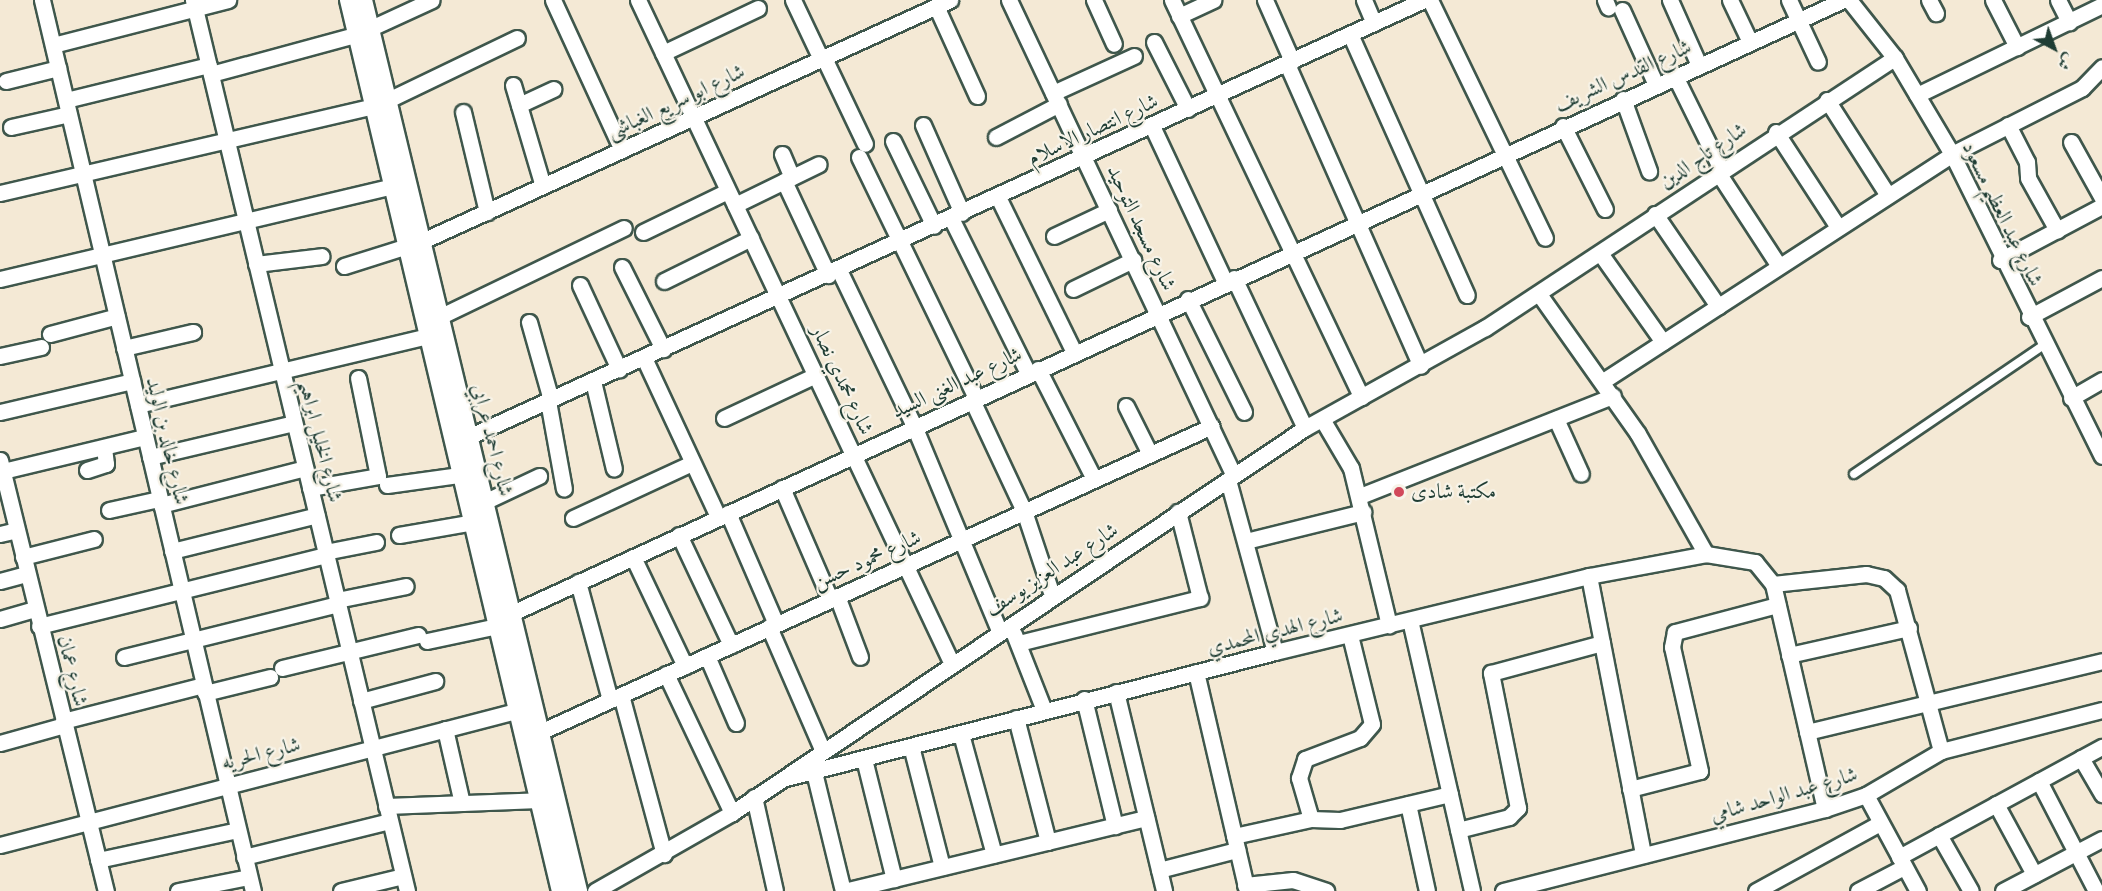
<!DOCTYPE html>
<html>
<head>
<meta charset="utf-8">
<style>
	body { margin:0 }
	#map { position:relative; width:2102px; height:891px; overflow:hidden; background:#f4e9d5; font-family:"Libre Bodoni",Amiri,serif }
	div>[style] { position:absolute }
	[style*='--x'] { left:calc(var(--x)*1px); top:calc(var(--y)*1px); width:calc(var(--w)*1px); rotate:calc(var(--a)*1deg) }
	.roads { filter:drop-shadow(2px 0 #3f574c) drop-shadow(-2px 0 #3f574c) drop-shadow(0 2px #3f574c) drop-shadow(0 -2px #3f574c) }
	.service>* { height:8px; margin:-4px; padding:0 4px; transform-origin:4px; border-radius:4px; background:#fff }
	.minor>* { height:15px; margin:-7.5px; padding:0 7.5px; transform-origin:7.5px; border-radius:7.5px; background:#fff }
	.tertiary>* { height:18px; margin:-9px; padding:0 9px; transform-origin:9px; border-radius:9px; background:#fff }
	.dots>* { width:16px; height:16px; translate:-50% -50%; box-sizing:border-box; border:3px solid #f7f3e8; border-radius:50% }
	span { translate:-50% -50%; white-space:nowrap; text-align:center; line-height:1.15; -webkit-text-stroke:4.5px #f7f3e8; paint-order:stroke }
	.street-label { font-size:21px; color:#1f3d34 }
	.poi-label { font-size:21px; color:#1f3d34 }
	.left { translate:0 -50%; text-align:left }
	.north { position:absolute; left:2024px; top:18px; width:60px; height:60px; -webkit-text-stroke:4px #f7f3e8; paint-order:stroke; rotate:139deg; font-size:16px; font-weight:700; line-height:24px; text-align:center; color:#1f3d34 }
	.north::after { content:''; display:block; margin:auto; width:21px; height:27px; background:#1f3d34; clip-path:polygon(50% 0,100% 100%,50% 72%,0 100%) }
</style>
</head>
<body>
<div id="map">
	<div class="roads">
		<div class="service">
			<i style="--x:1854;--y:474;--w:230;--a:-34.2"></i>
		</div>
		<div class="minor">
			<i style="--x:42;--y:0;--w:916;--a:76.68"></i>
			<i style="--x:193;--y:0;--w:916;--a:76.49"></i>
			<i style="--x:553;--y:0;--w:165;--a:65.3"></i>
			<i style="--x:638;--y:0;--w:732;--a:64.69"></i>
			<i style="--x:793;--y:0;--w:65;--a:64.6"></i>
			<i style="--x:1009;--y:0;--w:526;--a:64.7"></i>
			<i style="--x:1094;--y:0;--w:48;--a:65.6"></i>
			<i style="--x:1172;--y:0;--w:440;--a:64.5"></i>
			<i style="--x:1265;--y:0;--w:67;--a:66.1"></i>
			<i style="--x:1364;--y:0;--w:25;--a:67"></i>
			<i style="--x:1430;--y:0;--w:264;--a:64.2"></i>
			<i style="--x:1605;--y:0;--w:8;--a:67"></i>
			<i style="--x:1670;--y:0;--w:71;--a:66"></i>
			<i style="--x:1730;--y:0;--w:47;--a:64.5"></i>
			<i style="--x:1789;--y:0;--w:68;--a:64.9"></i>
			<i style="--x:1849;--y:0;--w:74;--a:51.6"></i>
			<i style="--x:1895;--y:58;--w:112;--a:59.3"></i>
			<i style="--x:1952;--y:154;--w:337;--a:63.6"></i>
			<i style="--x:1929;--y:0;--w:15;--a:62"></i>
			<i style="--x:1993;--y:0;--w:53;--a:62.9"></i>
			<i style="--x:2058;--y:0;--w:25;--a:63"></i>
			<i style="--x:936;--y:6;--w:99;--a:65.5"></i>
			<i style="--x:1622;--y:10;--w:82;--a:65.6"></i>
			<i style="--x:1179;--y:16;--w:38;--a:-25"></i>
			<i style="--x:1350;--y:34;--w:286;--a:65.9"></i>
			<i style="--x:1154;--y:42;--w:75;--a:63.1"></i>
			<i style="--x:53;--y:45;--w:181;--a:-14.4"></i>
			<i style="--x:663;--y:53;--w:105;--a:-25.3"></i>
			<i style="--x:824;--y:58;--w:95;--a:64.5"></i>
			<i style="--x:1287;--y:64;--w:330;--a:66.1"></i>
			<i style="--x:211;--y:74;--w:152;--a:-15.2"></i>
			<i style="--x:358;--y:34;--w:81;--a:-24.7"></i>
			<i style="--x:1675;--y:76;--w:104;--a:63.7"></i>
			<i style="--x:6;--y:81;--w:54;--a:-14"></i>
			<i style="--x:513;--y:85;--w:105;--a:73.5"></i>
			<i style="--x:1053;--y:93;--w:89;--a:-24.6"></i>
			<i style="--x:1917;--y:95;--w:206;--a:-25.9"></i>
			<i style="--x:1623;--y:99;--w:77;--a:70.1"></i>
			<i style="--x:66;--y:100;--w:147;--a:-13.8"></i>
			<i style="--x:388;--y:100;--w:143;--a:-25.7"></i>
			<i style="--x:1827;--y:100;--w:112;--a:57.4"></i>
			<i style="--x:519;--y:105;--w:38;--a:-25"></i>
			<i style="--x:463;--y:112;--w:103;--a:76.5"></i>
			<i style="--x:923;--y:125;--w:96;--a:66.1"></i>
			<i style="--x:2008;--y:125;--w:42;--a:62.8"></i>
			<i style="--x:2027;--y:162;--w:16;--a:86"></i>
			<i style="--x:2028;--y:178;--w:60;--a:60.9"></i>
			<i style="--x:1152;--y:126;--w:172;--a:64.9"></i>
			<i style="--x:1563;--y:126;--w:93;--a:63.2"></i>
			<i style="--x:11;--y:127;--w:59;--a:-12.6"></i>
			<i style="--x:1776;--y:132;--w:113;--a:56.9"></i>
			<i style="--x:996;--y:137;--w:71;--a:-27.6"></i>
			<i style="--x:893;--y:141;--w:94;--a:64.2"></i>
			<i style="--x:2071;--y:142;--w:64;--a:61"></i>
			<i style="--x:782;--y:154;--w:25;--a:67"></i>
			<i style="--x:859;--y:157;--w:268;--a:64.1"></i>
			<i style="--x:1717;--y:171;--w:113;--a:56.9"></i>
			<i style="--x:784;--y:181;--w:104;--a:64.9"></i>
			<i style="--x:0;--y:193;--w:384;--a:-13.1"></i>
			<i style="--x:998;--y:197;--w:173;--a:63.9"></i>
			<i style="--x:735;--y:205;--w:93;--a:-26"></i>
			<i style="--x:1655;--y:214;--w:112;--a:55.6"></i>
			<i style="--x:951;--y:218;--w:173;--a:63.6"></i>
			<i style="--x:643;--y:232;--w:94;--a:-25.8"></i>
			<i style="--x:1054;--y:236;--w:61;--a:-25.3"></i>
			<i style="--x:1600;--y:253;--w:109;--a:54.7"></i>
			<i style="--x:2000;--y:260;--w:115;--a:-27.9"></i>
			<i style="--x:256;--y:264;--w:66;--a:-6.9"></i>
			<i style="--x:344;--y:266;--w:80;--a:-17.5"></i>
			<i style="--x:420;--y:242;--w:583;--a:-24.54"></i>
			<i style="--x:622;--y:267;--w:92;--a:63.4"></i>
			<i style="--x:839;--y:270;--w:173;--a:64.3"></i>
			<i style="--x:914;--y:426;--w:221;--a:67.4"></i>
			<i style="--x:1234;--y:278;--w:166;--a:64.7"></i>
			<i style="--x:0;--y:279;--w:404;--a:-13.3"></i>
			<i style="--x:664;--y:281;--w:97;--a:-26.3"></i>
			<i style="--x:580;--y:285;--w:93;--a:65.1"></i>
			<i style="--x:1073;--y:289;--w:67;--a:-25.8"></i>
			<i style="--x:1539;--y:294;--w:171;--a:54.7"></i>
			<i style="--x:1638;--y:434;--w:138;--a:60.5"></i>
			<i style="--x:1188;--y:299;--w:126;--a:63.6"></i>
			<i style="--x:439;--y:317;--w:205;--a:-25.7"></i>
			<i style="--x:2029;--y:317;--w:83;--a:-28.1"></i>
			<i style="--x:529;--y:322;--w:81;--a:74.2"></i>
			<i style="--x:50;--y:334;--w:69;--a:-15"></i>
			<i style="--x:124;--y:348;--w:71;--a:-13.1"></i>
			<i style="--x:0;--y:356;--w:42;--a:-12.4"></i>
			<i style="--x:644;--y:358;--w:175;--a:65"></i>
			<i style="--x:1038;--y:369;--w:123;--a:63"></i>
			<i style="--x:593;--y:381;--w:90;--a:76.6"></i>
			<i style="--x:1603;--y:381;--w:416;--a:-33"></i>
			<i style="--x:1952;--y:154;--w:146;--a:-26.9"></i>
			<i style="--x:2082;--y:88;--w:29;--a:-46"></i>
			<i style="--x:2071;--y:398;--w:36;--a:-30"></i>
			<i style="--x:972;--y:400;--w:123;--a:64.9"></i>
			<i style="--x:1024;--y:511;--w:89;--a:71.6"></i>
			<i style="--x:548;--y:401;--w:89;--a:79.7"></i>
			<i style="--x:138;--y:405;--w:298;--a:-13.4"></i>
			<i style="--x:1126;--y:406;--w:54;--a:63.4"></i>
			<i style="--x:0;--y:412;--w:136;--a:-13.2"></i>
			<i style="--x:724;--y:418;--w:102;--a:-25.1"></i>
			<i style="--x:1322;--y:419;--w:57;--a:59.4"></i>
			<i style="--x:1351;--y:468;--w:162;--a:76.4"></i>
			<i style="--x:1556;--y:419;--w:60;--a:65.6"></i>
			<i style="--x:468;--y:437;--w:1051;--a:-24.57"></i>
			<i style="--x:150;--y:457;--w:148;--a:-13.3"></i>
			<i style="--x:0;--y:460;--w:444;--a:76.2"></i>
			<i style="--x:87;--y:470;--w:20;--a:-18"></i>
			<i style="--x:106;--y:464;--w:17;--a:-97"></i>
			<i style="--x:3;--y:471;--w:146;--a:-13.5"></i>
			<i style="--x:1228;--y:480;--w:178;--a:74.7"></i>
			<i style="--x:387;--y:485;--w:88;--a:-7.9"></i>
			<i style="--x:310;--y:488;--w:69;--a:-10"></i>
			<i style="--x:378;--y:476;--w:100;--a:-101.5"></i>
			<i style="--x:782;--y:488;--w:121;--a:66.6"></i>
			<i style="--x:1360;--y:496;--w:272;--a:-21.6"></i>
			<i style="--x:484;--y:502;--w:61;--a:-25.3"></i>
			<i style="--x:161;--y:505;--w:149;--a:-14.4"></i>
			<i style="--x:109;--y:510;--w:51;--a:-12.4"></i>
			<i style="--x:728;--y:513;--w:121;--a:66.6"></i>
			<i style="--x:573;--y:518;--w:131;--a:-24.8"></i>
			<i style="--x:0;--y:534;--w:17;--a:-13"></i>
			<i style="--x:399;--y:535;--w:87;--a:-9.9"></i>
			<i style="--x:679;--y:535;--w:122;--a:64.7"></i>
			<i style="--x:1246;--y:541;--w:121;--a:-13.9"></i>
			<i style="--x:172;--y:551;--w:149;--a:-13.9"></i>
			<i style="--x:325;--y:552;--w:52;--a:-11.1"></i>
			<i style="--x:23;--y:557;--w:73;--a:-14.2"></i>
			<i style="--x:633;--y:557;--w:121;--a:64.5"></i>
			<i style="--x:1589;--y:576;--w:284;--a:79"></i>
			<i style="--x:0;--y:581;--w:28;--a:-15"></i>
			<i style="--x:578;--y:582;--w:122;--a:74.8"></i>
			<i style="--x:1773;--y:584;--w:94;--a:-6.1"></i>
			<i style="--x:1866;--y:574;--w:18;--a:13"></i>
			<i style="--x:1884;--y:578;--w:18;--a:43"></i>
			<i style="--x:1897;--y:590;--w:167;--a:74.7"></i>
			<i style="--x:837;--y:596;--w:65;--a:69.3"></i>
			<i style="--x:337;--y:600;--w:70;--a:-11.5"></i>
			<i style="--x:510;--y:614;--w:1468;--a:-24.73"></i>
			<i style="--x:0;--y:619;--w:36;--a:-16"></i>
			<i style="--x:1410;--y:620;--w:278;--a:77.1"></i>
			<i style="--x:39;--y:626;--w:296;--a:-13.9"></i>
			<i style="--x:769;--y:627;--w:133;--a:66.5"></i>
			<i style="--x:1014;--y:634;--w:82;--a:68.5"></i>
			<i style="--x:427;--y:641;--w:82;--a:-12"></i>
			<i style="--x:1019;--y:643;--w:187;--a:-14"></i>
			<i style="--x:1200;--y:598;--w:89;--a:-104.3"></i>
			<i style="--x:1789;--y:655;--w:123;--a:-12.7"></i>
			<i style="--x:707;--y:656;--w:73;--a:66.6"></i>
			<i style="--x:124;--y:657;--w:220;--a:-13.9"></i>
			<i style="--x:282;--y:668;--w:140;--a:-13.6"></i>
			<i style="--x:1196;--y:672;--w:225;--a:76.9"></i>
			<i style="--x:666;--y:674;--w:154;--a:64.6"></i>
			<i style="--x:1116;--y:692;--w:205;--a:76.4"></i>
			<i style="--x:205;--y:693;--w:67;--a:-13.8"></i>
			<i style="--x:621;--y:695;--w:165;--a:74.9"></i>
			<i style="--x:1084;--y:699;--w:131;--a:76.3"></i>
			<i style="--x:361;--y:701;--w:77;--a:-15.1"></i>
			<i style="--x:1016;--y:718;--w:128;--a:75.5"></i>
			<i style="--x:63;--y:721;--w:145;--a:-14.4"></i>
			<i style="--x:445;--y:729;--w:76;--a:77.1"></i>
			<i style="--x:540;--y:732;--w:738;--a:-24.48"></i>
			<i style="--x:1807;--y:732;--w:303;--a:-13.5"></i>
			<i style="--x:961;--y:734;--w:125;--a:74.7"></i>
			<i style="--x:0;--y:743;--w:67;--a:-15.5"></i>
			<i style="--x:911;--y:746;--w:125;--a:75.6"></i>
			<i style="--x:2081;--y:758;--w:42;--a:59.7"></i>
			<i style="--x:864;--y:759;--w:124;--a:76"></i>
			<i style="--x:814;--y:772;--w:122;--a:76.3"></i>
			<i style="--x:786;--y:778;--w:505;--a:-14.45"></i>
			<i style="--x:1275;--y:652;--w:323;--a:-13.6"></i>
			<i style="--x:1589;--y:576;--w:119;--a:-10.6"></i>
			<i style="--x:1706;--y:554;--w:50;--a:9.3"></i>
			<i style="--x:1755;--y:562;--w:28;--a:51"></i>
			<i style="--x:1773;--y:584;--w:231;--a:77"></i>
			<i style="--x:2039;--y:781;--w:124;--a:62.6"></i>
			<i style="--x:1630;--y:789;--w:72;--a:-14.4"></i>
			<i style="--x:1700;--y:771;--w:127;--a:-102.7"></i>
			<i style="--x:1672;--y:647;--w:15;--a:-79"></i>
			<i style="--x:1675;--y:632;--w:106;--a:-14.8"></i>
			<i style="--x:1866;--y:795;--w:109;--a:61.6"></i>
			<i style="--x:754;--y:797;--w:96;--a:77.4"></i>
			<i style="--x:1408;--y:804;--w:89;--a:77.7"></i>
			<i style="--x:1996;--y:804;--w:80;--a:61.5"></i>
			<i style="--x:386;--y:806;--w:153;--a:-2.2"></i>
			<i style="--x:1311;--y:819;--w:43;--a:-106.3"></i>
			<i style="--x:1299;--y:778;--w:20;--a:-72"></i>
			<i style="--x:1305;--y:759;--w:59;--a:-20.9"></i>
			<i style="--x:1360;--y:738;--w:18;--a:-49"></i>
			<i style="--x:1372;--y:724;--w:92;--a:-103.9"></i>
			<i style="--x:1458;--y:830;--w:53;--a:-14.3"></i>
			<i style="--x:1509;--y:817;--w:13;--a:-45"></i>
			<i style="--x:1518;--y:808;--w:138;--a:-101.3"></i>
			<i style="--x:1491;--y:673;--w:115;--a:-15.1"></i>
			<i style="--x:1939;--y:835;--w:64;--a:60.3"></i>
			<i style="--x:1234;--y:836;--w:79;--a:-12.4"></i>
			<i style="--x:1311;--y:819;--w:29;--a:2"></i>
			<i style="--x:1340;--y:820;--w:113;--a:-13.3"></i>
			<i style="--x:0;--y:845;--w:545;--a:-14.57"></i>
			<i style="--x:244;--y:857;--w:149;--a:-13.9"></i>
			<i style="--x:1899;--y:857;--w:231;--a:-28.5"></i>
			<i style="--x:98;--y:860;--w:143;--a:-12.1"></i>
			<i style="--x:1159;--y:870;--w:81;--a:-14.4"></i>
			<i style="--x:1245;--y:885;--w:48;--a:-5.9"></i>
			<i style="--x:1293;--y:880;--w:35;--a:18"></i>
			<i style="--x:178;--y:891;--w:72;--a:-11.2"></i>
			<i style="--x:341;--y:891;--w:64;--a:-13.6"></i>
			<i style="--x:595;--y:891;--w:158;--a:-29.7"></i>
			<i style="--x:732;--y:813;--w:690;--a:-33.9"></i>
			<i style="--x:1305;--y:428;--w:206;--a:-29.1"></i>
			<i style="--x:1485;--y:328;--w:491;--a:-33.4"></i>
			<i style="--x:844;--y:891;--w:311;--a:-13.6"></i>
			<i style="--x:1503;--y:891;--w:332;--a:-14.3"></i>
			<i style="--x:1825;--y:809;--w:43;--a:-18.9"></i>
			<i style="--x:1866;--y:795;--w:87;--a:-30.4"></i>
			<i style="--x:1941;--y:751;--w:166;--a:-14.3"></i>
			<i style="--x:1756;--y:891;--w:141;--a:-28.7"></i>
			<i style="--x:1858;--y:891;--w:52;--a:-27.6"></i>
			<i style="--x:2003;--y:891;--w:112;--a:-27.7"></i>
		</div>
		<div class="tertiary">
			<i style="--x:349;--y:0;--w:916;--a:76.62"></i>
			<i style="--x:363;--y:0;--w:917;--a:76.43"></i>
		</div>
	</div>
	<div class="dots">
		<i style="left:1399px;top:492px;background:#d1495b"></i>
	</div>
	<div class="street-label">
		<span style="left:1623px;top:76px;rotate:-24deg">شارع القدس الشريف</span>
		<span style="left:676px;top:102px;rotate:-25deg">شارع ابو سريع الغباشى</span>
		<span style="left:1093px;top:130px;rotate:-25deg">شارع انتصار الاسلام</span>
		<span style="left:1703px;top:156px;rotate:-34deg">شارع تاج الدين</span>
		<span style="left:2002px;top:214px;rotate:64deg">شارع عبد العظيم مسعود</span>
		<span style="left:1141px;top:228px;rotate:65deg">شارع مسجد التوحيد</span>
		<span style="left:842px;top:380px;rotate:65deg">شارع محمدي نصار</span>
		<span style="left:957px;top:383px;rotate:-25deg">شارع عبد الغنى السيد</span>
		<span style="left:492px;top:440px;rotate:76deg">شارع احمد عرابي</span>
		<span style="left:167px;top:441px;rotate:77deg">شارع خالد بن الوليد</span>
		<span style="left:320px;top:441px;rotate:76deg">شارع الخليل ابراهيم</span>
		<span style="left:867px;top:560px;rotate:-24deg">شارع محمود حسن</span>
		<span style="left:1052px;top:570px;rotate:-33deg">شارع عبد العزيز يوسف</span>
		<span style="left:1275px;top:632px;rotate:-14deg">شارع الهدي المحمدي</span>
		<span style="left:72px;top:671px;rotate:76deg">شارع عمان</span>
		<span style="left:261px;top:754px;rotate:-14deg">شارع الحريه</span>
		<span style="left:1784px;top:795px;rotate:-16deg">شارع عبد الواحد شامي</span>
	</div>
	<div class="poi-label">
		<span class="left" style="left:1411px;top:492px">مكتبة شادى</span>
	</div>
	<div class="north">ش</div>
</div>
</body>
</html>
